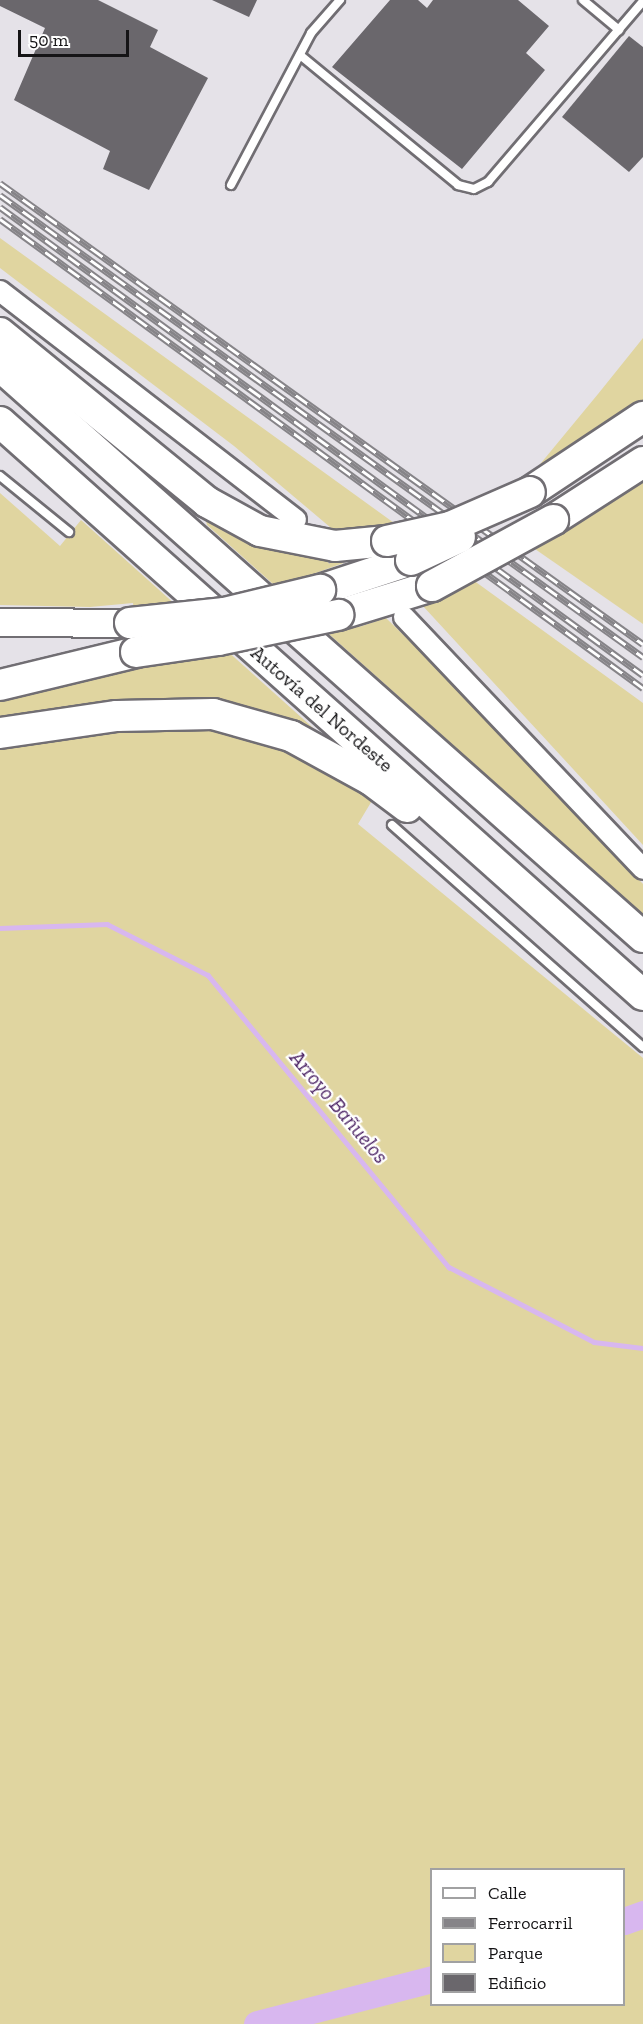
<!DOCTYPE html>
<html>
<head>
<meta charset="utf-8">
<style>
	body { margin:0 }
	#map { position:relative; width:643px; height:2024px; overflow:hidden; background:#e5e2e8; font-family:"Zilla Slab",serif }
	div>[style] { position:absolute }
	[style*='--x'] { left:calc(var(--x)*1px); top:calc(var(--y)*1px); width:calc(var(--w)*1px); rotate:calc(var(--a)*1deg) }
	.green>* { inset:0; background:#e0d5a0 }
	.stream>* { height:4.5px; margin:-2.25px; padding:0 2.25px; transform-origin:2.25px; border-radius:2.25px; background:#d8b7ef }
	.river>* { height:27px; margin:-13.5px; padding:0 13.5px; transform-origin:13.5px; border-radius:13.5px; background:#d8b7ef }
	.building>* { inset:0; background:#6a676c }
	.tertiary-tunnel>* { height:20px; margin-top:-10px; transform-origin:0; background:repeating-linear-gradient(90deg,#c6c3c8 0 20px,transparent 0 30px) }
	.roads { filter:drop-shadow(2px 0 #716e73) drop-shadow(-2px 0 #716e73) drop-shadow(0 2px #716e73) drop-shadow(0 -2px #716e73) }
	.service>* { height:8px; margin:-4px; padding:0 4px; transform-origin:4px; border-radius:4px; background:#fff }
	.tertiary>* { height:20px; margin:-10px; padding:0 10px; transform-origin:10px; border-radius:10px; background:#fff }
	.trunk>* { height:27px; margin:-13.5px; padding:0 13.5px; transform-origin:13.5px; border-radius:13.5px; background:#fff }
	.motorway>* { height:30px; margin:-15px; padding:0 15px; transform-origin:15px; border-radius:15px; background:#fff }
	.rail>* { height:7px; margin-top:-3.5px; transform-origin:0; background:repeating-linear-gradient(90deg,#fff 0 14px,#868488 0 28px); box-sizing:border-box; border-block:2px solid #868488 }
	.bridges { filter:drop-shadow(2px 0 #716e73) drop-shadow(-2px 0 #716e73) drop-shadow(0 2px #716e73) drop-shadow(0 -2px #716e73) }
	.motorway-bridge>* { height:30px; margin:-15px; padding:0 15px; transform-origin:15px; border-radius:15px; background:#fff }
	span { translate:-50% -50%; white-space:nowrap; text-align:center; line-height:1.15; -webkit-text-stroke:4.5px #fff; paint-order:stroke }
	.street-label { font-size:20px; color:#151416 }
	.water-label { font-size:21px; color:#4b2263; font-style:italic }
	.legend { position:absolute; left:430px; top:1868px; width:195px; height:138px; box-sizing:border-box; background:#fff; border:2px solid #a1a1a2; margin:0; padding:8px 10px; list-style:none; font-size:18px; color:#151416 }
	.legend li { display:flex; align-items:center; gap:12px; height:30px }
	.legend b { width:30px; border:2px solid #a1a1a2 }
	.scale { position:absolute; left:18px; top:30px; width:111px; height:27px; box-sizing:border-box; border:3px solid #151416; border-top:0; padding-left:8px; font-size:18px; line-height:21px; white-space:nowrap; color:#151416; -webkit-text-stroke:4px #fff; paint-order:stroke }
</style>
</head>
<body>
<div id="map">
	<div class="green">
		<i style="clip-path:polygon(0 238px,643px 703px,643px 845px,422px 605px,454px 588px,380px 528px,337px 533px,234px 446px,0 268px)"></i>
		<i style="clip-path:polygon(643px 338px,643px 402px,527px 480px,598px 394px)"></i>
		<i style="clip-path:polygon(643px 478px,643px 624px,535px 549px)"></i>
		<i style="clip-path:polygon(0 493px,60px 546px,81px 520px,340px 752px,286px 726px,0 724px,0 699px,72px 677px,141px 666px,133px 603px,90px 607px,0 605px)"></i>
		<i style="clip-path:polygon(204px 513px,360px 557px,313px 574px,359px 627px,386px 618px,470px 700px,643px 884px,643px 915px,207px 525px)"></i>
		<i style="clip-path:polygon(evenodd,183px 721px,273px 741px,376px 794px,358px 824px,643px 1058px,643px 2024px,0 2024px,0 744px,183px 721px,432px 1870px,624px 1870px,624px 2004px,432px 2004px,432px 1870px)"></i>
	</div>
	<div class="stream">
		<i style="--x:0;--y:928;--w:107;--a:-2.1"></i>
		<i style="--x:107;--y:924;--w:113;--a:26.8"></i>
		<i style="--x:208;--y:975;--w:379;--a:50.5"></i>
		<i style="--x:449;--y:1267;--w:163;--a:27.3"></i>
		<i style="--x:594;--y:1342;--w:49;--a:7"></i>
	</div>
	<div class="river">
		<i style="--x:624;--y:1921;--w:20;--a:-20"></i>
		<i style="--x:257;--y:2024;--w:181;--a:-14.4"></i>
	</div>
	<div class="building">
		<i style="clip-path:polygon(0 0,98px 0,158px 30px,150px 47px,208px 78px,149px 190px,103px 169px,110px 151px,14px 100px,45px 28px,0 6px)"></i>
		<i style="clip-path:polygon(212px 0,257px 0,249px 17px)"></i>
		<i style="clip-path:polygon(390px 0,418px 0,427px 8px,433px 0,518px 0,549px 26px,526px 53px,545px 70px,462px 169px,332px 67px)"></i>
		<i style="clip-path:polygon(629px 36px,643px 47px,643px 157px,629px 172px,562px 117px)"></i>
	</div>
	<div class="tertiary-tunnel">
		<i style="--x:321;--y:543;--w:60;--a:41.6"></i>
	</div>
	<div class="roads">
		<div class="service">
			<i style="--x:583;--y:0;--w:47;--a:39.8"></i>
			<i style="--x:300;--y:55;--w:205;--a:39.4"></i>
			<i style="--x:458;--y:185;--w:16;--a:14"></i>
			<i style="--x:474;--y:189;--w:16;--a:-27"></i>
			<i style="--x:488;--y:182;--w:238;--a:-49.4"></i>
			<i style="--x:231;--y:185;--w:172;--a:-62.2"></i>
			<i style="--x:311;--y:33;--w:44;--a:-48.7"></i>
			<i style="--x:0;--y:476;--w:89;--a:39.1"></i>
			<i style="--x:392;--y:825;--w:335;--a:41.5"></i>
		</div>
		<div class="tertiary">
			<i style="--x:0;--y:291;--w:374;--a:37.7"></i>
			<i style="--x:404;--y:617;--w:347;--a:46.5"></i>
		</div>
		<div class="trunk">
			<i style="--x:0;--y:622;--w:130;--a:0.4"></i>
		</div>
		<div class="motorway">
			<i style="--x:0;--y:333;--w:267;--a:39.2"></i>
			<i style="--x:207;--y:502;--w:60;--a:28.7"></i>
			<i style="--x:260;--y:531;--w:76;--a:11.3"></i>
			<i style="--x:335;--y:546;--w:52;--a:-5.5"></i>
			<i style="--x:0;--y:366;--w:860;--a:41.61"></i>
			<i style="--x:0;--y:422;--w:861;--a:41.71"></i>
			<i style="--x:530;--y:492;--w:136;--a:-33.6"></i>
			<i style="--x:553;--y:520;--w:107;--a:-32.8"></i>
			<i style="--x:320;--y:590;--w:96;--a:-18.2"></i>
			<i style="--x:338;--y:615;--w:98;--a:-17.1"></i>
			<i style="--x:0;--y:685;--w:140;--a:-13.6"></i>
			<i style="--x:0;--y:733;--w:118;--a:-8.3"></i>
			<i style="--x:117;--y:716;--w:96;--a:-1.2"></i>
			<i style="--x:213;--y:714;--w:81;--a:15.8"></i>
			<i style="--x:291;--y:736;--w:91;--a:28.8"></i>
			<i style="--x:371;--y:780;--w:45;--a:36.9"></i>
		</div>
	</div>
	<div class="rail">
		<i style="--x:0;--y:183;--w:791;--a:35.64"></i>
		<i style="--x:0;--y:195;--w:792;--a:35.7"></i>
		<i style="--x:0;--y:207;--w:795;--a:36.05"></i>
		<i style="--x:0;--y:219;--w:796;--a:36.11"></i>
	</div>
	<div class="bridges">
		<div class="motorway-bridge">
			<i style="--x:387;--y:541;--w:65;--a:-12.5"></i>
			<i style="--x:450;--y:527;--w:87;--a:-23.6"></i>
			<i style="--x:411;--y:560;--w:54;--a:-25.1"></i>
			<i style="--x:432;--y:586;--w:138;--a:-28.6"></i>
			<i style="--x:130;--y:623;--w:95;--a:-6.1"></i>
			<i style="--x:224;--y:613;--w:99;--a:-13.5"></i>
			<i style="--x:136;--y:652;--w:83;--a:-8.3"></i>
			<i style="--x:218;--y:640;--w:123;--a:-11.8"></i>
		</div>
	</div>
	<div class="street-label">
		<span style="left:322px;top:709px;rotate:41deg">Autovía del Nordeste</span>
	</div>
	<div class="water-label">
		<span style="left:339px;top:1107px;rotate:50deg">Arroyo Bañuelos</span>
	</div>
	<ul class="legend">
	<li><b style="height:8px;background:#fff"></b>Calle</li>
	<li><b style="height:8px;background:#868488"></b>Ferrocarril</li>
	<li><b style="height:16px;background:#e0d5a0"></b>Parque</li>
	<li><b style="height:16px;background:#6a676c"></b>Edificio</li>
	</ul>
	<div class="scale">50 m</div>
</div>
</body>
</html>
